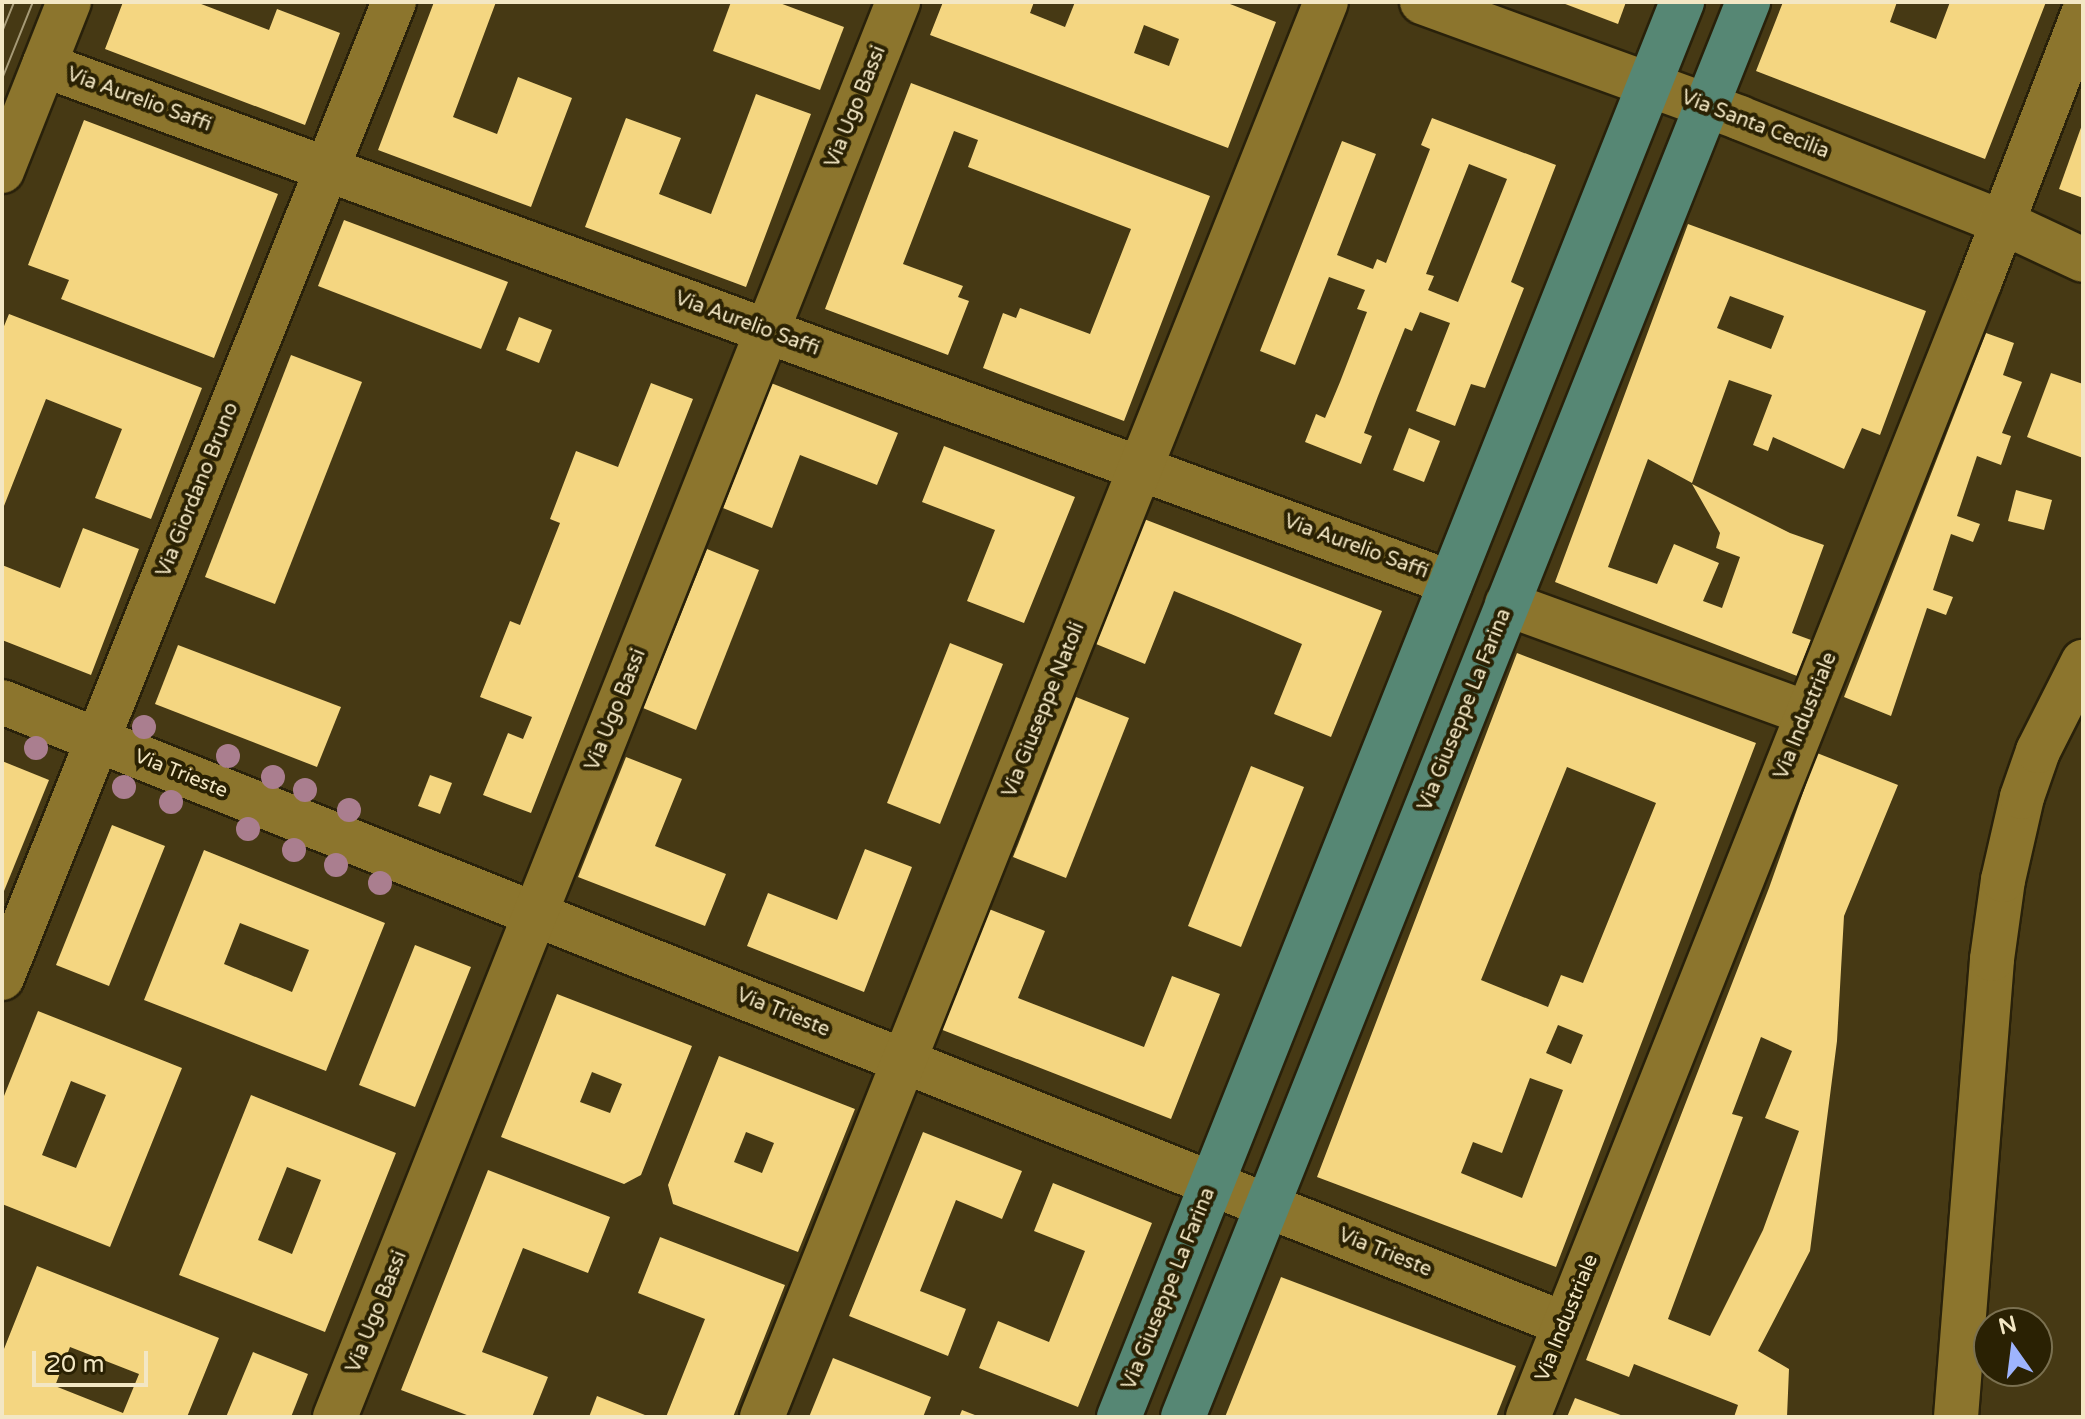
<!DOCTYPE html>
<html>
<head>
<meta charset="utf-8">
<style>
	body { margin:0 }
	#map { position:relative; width:2085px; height:1419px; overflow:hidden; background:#463914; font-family:"Varela Round",sans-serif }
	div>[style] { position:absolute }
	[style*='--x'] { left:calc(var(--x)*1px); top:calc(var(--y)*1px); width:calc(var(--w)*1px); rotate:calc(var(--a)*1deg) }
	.building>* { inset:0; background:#f4d681 }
	.roads { filter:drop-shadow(2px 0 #29210a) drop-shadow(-2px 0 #29210a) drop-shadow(0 2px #29210a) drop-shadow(0 -2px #29210a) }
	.street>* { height:44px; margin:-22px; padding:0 22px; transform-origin:22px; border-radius:22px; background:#8c752d }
	.primary>* { height:44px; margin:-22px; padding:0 22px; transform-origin:22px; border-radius:22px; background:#568774 }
	.tram>* { height:2px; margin:-1px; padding:0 1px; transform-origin:1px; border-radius:1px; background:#a69a76 }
	.trees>* { width:24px; height:24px; margin:-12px; border-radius:50%; background:#aa7e8f }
	span { translate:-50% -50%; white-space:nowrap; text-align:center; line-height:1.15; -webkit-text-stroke:8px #2a2103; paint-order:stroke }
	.street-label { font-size:20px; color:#f3e7c4 }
	.frame { position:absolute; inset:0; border:4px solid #f3e7c4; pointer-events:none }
	.north { position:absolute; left:1973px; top:1307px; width:80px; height:80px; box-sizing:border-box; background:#2a2103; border:2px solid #7a7050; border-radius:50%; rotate:346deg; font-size:22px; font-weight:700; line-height:32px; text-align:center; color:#f3e7c4 }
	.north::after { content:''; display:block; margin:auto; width:28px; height:36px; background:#9eb4fd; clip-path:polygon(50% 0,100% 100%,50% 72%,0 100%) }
	.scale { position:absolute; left:32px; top:1351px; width:116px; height:36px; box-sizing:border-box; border:4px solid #f3e7c4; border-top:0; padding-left:10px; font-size:24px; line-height:28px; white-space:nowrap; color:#f3e7c4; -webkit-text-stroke:6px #2a2103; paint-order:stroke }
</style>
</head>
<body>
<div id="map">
	<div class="building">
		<i style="clip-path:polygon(123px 2px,196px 2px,269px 30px,277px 9px,340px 33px,305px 125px,105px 49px)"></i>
		<i style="clip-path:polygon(434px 2px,496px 2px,453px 117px,497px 134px,518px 77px,572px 98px,531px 207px,378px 150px)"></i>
		<i style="clip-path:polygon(731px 2px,777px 2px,844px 27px,820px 90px,713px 51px)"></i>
		<i style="clip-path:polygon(evenodd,943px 2px,1034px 2px,1030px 13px,1065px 27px,1075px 2px,1225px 2px,1276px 22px,1228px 148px,930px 35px,943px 2px,1144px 25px,1179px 39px,1169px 66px,1134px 53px,1144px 25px)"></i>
		<i style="clip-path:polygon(1560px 2px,1626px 2px,1618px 24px)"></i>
		<i style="clip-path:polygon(1783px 2px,1897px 2px,1890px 22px,1936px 39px,1950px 2px,2046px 2px,1985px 159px,1756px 71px)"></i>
		<i style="clip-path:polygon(911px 83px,1210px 196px,1124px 421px,983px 368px,1003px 313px,1016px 318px,1020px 308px,1090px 334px,1131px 229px,968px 167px,978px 140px,954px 131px,903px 264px,963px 286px,958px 297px,969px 301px,948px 355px,825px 309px)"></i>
		<i style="clip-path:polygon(756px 94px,811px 114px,746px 287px,585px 227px,626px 118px,681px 138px,659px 194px,711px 214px)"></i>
		<i style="clip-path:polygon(evenodd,1432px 118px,1556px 165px,1511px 282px,1524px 288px,1485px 388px,1471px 384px,1455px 426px,1416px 411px,1450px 323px,1420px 312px,1412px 331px,1405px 328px,1378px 396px,1364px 433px,1372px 436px,1361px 464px,1305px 442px,1316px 414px,1325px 418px,1340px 382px,1367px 312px,1357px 309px,1365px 290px,1329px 277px,1295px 365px,1260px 351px,1342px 141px,1376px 154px,1337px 255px,1373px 269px,1377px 259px,1386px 263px,1430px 149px,1421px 145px,1432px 118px,1469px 164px,1507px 179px,1458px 302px,1428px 290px,1434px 276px,1426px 274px,1469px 164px)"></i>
		<i style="clip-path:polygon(84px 120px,278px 194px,214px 358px,61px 299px,69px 280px,28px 265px)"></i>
		<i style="clip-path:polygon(2083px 122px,2083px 198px,2059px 189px)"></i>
		<i style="clip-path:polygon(344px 220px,508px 282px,481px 349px,318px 286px)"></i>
		<i style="clip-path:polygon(evenodd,1688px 224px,1926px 311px,1880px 435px,1862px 428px,1844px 469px,1773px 437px,1768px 451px,1753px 445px,1772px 395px,1729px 380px,1692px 483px,1648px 459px,1608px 567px,1657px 584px,1674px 544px,1719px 563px,1703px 601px,1722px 608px,1740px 557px,1716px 548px,1720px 533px,1692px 484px,1790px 533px,1824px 545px,1792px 633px,1811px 640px,1797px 676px,1555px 582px,1688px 224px,1730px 296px,1784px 316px,1771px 349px,1717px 328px,1730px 296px)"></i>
		<i style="clip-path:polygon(9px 314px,202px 388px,151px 519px,95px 498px,122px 429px,46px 399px,2px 511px,2px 331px)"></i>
		<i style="clip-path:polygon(519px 317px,552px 330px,539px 363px,506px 350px)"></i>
		<i style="clip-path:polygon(1986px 333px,2014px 343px,2003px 375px,2022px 382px,2002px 433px,2011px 436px,2001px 465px,1977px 456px,1957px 516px,1980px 524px,1973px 542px,1951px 534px,1933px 590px,1953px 597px,1946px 615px,1927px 608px,1891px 716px,1844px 697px)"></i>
		<i style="clip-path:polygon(291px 355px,362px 382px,275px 604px,205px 577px)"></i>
		<i style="clip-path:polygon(2051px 373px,2083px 384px,2083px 458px,2027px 437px)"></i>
		<i style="clip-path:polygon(651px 383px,693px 399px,531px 813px,483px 795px,508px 733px,523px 739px,532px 717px,480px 697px,510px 621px,520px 625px,560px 523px,550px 519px,576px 451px,618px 467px)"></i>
		<i style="clip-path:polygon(771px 383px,898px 433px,877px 485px,800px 455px,772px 528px,723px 508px)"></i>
		<i style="clip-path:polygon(1409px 428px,1440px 441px,1424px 482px,1393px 470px)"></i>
		<i style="clip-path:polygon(944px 446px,1075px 497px,1024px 623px,967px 601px,995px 530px,922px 502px)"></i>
		<i style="clip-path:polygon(2016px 490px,2052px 500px,2044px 530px,2008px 521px)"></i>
		<i style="clip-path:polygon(1144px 519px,1382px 611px,1331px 737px,1274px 714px,1302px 644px,1231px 614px,1174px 591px,1145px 664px,1096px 644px)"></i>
		<i style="clip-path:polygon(83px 528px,139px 549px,91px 675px,2px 640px,2px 565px,60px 588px)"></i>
		<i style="clip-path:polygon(707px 549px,759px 570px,696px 730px,643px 708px)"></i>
		<i style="clip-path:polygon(950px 643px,1003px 664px,940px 824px,887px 803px)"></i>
		<i style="clip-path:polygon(178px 645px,341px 707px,317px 767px,155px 704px)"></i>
		<i style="clip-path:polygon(evenodd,1517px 653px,1756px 743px,1556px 1267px,1317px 1177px,1517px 653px,1567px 767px,1656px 803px,1583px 983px,1561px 975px,1548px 1007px,1481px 980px,1567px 767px,1517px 653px,1558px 1025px,1583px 1035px,1571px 1064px,1546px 1053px,1558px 1025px,1517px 653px,1530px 1078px,1563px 1090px,1522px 1198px,1461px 1173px,1473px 1142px,1502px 1153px,1530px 1078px)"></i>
		<i style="clip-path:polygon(1076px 697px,1129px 718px,1066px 878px,1013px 857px)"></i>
		<i style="clip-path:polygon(evenodd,1817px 753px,1898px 785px,1844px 916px,1837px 1041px,1810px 1251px,1758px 1351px,1789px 1369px,1787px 1417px,1734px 1417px,1738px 1405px,1634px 1364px,1629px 1377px,1586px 1360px,1769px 888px,1817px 753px,1761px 1037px,1792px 1051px,1765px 1118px,1799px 1131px,1763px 1230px,1710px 1336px,1668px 1319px,1743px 1117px,1732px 1114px,1761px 1037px)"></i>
		<i style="clip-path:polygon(626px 757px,682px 779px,655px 846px,726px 874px,705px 926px,578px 877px)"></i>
		<i style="clip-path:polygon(2px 761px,49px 780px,2px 896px)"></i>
		<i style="clip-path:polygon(1251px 766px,1304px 787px,1241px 947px,1188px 926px)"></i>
		<i style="clip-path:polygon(430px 775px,452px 783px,440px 814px,418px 806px)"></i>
		<i style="clip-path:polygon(112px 825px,165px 846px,109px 986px,56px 965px)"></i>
		<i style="clip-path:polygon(865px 849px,912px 867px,864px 992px,747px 946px,768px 893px,837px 920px)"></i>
		<i style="clip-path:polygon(evenodd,204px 850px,385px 923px,326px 1071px,144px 1000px,204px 850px,240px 923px,309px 950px,292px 992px,224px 964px,240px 923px)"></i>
		<i style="clip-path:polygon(989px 909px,1045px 931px,1018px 998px,1144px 1047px,1172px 976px,1220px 994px,1171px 1119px,940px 1029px)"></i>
		<i style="clip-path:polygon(415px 945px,471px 967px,415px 1107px,359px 1085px)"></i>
		<i style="clip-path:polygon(evenodd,557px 994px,692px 1046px,641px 1175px,624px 1184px,501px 1137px,557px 994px,592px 1072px,622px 1084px,610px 1113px,580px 1102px,592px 1072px)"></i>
		<i style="clip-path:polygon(evenodd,38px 1011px,182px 1068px,110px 1247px,2px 1204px,2px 1101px,38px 1011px,71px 1081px,106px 1095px,76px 1168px,42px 1155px,71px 1081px)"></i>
		<i style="clip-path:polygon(evenodd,719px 1056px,855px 1109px,798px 1252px,673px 1204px,668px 1185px,719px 1056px,746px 1132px,774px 1143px,762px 1173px,734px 1162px,746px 1132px)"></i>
		<i style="clip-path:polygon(evenodd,251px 1095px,396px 1153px,325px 1332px,179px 1275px,251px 1095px,287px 1167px,321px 1180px,292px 1254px,258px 1240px,287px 1167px)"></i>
		<i style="clip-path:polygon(923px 1132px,1022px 1171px,1002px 1219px,956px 1200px,920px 1291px,966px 1309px,948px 1356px,849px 1316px)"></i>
		<i style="clip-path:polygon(488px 1170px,610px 1217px,588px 1273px,523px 1248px,482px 1352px,548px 1377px,532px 1417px,472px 1417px,401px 1390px)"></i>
		<i style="clip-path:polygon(1053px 1183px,1152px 1223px,1078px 1407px,979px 1368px,998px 1321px,1049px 1342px,1085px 1251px,1034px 1231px)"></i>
		<i style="clip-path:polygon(660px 1237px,785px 1285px,733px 1417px,666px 1417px,705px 1319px,638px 1293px)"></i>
		<i style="clip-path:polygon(evenodd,37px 1266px,219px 1338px,187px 1417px,2px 1417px,2px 1354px,37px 1266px,70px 1347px,139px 1374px,123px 1413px,55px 1386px,70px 1347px)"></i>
		<i style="clip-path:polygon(1281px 1277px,1516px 1366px,1496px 1417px,1225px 1417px)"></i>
		<i style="clip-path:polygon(253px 1352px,308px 1374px,291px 1417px,226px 1417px)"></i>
		<i style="clip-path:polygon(833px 1358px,931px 1397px,923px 1417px,809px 1417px)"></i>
		<i style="clip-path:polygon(597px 1396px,650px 1417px,589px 1417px)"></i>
		<i style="clip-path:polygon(1575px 1398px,1626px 1417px,1567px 1417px)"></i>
		<i style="clip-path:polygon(962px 1410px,980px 1417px,959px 1417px)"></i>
	</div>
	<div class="roads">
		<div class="street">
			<i style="--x:1422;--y:2;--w:338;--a:20"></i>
			<i style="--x:1740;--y:118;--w:282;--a:21.7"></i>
			<i style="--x:2002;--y:222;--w:89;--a:25.1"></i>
			<i style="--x:44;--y:65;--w:1499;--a:20.21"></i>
			<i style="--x:2;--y:171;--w:182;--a:-68.4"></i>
			<i style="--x:1507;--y:604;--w:319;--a:20"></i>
			<i style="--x:2;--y:702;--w:1681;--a:21.71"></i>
			<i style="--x:2;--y:978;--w:1052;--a:-68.12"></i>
			<i style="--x:335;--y:1417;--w:1523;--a:-68.3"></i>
			<i style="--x:762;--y:1417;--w:1523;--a:-68.27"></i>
			<i style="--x:1528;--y:1417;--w:1223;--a:-68.3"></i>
			<i style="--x:1980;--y:281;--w:286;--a:-68.9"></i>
			<i style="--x:1956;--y:1417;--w:459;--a:-85.5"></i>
			<i style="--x:1992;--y:959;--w:80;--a:-82.1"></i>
			<i style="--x:2003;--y:880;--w:85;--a:-77.1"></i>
			<i style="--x:2022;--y:797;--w:49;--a:-70.8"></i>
			<i style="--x:2038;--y:751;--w:100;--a:-63.2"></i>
		</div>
		<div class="primary">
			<i style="--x:1119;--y:1417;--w:1523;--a:-68.3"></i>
			<i style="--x:1183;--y:1417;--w:1524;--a:-68.23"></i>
		</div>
	</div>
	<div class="tram">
		<i style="--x:2;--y:32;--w:32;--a:-68"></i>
		<i style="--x:2;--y:79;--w:83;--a:-68.1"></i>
	</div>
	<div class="trees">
		<i style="left:144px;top:727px"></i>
		<i style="left:36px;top:748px"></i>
		<i style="left:228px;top:756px"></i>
		<i style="left:273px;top:777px"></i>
		<i style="left:124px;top:787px"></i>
		<i style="left:305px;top:790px"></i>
		<i style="left:171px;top:802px"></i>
		<i style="left:349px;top:810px"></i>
		<i style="left:248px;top:829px"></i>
		<i style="left:294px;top:850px"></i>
		<i style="left:336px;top:865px"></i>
		<i style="left:380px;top:883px"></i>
	</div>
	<div class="street-label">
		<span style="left:139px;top:100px;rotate:20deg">Via Aurelio Saffi</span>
		<span style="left:856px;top:107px;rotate:-68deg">Via Ugo Bassi</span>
		<span style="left:1755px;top:125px;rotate:21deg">Via Santa Cecilia</span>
		<span style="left:747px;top:324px;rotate:20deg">Via Aurelio Saffi</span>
		<span style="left:198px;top:490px;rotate:-68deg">Via Giordano Bruno</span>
		<span style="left:1356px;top:547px;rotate:20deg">Via Aurelio Saffi</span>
		<span style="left:616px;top:710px;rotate:-68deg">Via Ugo Bassi</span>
		<span style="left:1044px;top:710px;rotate:-68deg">Via Giuseppe Natoli</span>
		<span style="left:1465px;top:710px;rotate:-68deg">Via Giuseppe La Farina</span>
		<span style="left:1806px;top:716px;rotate:-68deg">Via Industriale</span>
		<span style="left:181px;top:774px;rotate:22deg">Via Trieste</span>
		<span style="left:783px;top:1013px;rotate:22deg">Via Trieste</span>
		<span style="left:1385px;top:1253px;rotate:22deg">Via Trieste</span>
		<span style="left:1169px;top:1289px;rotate:-68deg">Via Giuseppe La Farina</span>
		<span style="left:377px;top:1312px;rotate:-68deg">Via Ugo Bassi</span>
		<span style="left:1567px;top:1318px;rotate:-68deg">Via Industriale</span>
	</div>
	<div class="frame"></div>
	<div class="north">N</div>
	<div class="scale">20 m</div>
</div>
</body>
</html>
